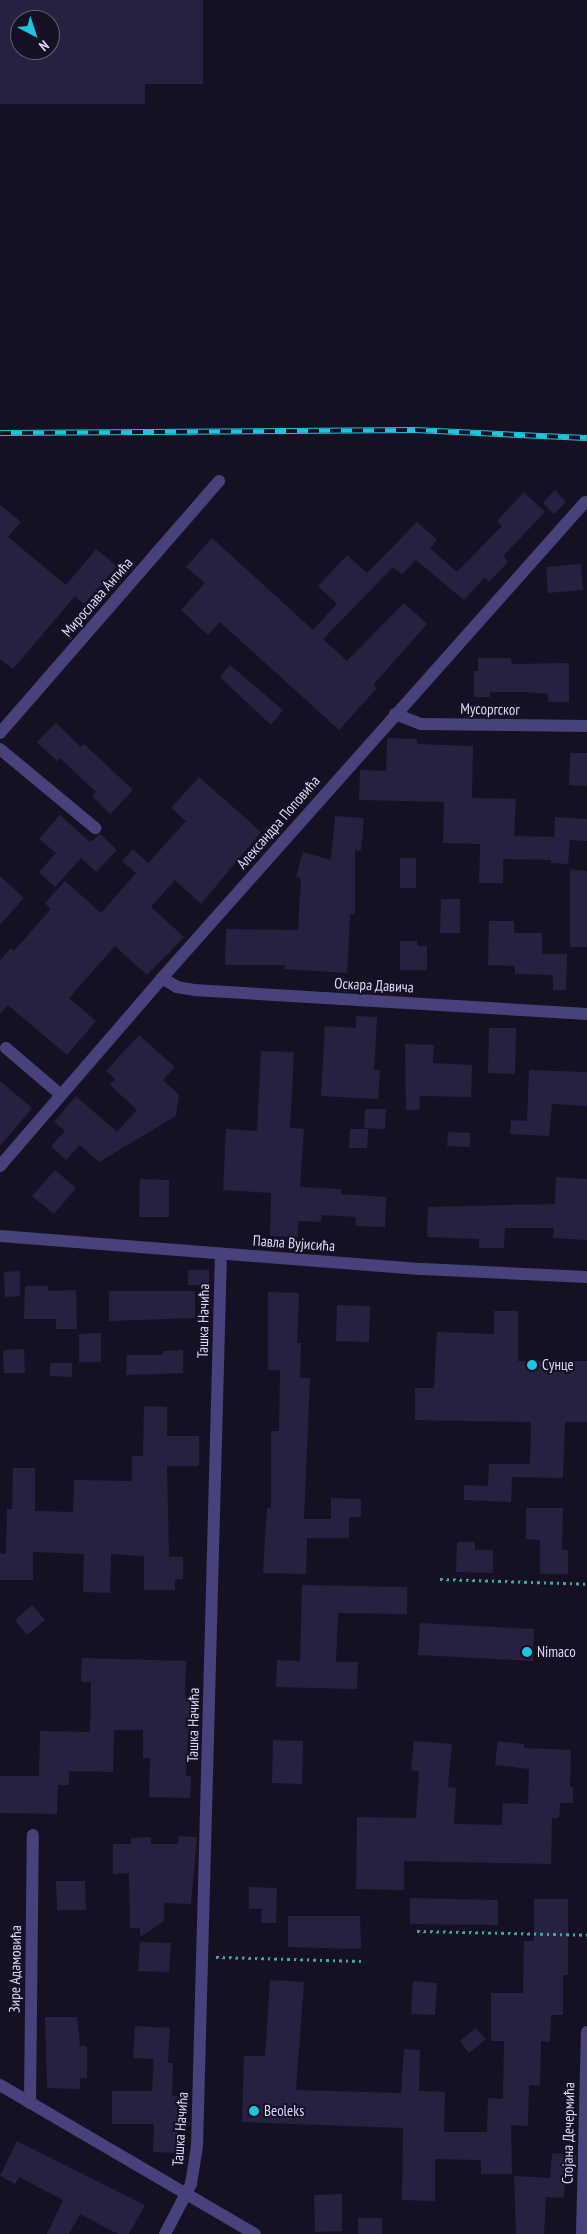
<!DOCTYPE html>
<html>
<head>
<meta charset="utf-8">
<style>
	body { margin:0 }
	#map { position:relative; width:587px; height:2234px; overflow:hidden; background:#151123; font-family:"PT Sans Narrow",sans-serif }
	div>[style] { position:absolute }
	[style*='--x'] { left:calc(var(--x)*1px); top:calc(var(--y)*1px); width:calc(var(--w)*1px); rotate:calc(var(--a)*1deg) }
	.building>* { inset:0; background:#282041 }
	.path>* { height:3px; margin-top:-1.5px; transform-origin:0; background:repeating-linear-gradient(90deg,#3fa7a5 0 2.5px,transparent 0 6.5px) }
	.minor>* { height:12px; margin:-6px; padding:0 6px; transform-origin:6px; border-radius:6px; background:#47427c }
	.rail>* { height:5.5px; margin-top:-2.75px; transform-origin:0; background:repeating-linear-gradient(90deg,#151123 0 11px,#1ec5e0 0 22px); box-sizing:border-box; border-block:1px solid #1ec5e0 }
	.dots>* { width:14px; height:14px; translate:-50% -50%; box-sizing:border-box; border:2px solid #151123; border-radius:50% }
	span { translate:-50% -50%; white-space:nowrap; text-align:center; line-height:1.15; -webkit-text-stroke:4px #151123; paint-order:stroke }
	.street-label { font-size:15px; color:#ddd8fa }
	.poi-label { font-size:15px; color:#ddd8fa }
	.left { translate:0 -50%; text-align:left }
	.north { position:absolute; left:10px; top:10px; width:50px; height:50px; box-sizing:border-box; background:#151123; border:1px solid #656179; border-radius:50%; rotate:140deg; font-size:14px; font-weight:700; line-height:20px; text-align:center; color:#ddd8fa }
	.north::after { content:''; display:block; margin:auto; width:18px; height:22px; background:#1ec5e0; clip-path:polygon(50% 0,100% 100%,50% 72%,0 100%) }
</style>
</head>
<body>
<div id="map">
	<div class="building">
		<i style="clip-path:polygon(evenodd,0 0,203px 0,203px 84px,145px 84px,145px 104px,0 104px,0 0,20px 20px,50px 20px,50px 50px,20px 50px,20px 20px)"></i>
		<i style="clip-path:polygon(555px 490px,566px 502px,554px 514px,543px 503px)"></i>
		<i style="clip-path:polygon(524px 492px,545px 512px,503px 556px,508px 562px,489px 582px,485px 577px,464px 600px,416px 560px,402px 574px,393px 567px,323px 639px,347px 661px,404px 603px,427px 624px,373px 685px,377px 688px,339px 730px,220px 622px,208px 635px,181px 610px,205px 583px,186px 567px,212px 538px,313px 630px,337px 604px,318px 586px,347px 555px,367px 573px,417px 522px,437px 540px,430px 548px,457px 572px,502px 526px,497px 521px)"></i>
		<i style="clip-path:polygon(0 505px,21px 522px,8px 537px,66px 585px,96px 549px,117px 566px,84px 604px,75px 596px,13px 669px,0 659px)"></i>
		<i style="clip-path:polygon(581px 564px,583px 590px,548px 593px,546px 567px)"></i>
		<i style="clip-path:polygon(478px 658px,511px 658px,512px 664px,569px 663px,569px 702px,548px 702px,548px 694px,529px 692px,490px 692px,490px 697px,474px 697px,474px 671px,478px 671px)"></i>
		<i style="clip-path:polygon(230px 665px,283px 710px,271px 725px,220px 677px)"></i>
		<i style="clip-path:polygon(56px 723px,81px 747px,84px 744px,133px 790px,110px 814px,92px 796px,96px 792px,60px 758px,57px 761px,37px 742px)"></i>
		<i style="clip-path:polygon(387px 738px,417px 739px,417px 744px,473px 746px,472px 798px,516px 799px,514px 836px,554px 837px,555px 817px,587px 819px,587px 841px,570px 840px,568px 864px,551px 863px,551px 860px,503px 859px,503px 883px,479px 883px,480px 844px,443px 843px,444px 802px,359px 800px,360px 770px,386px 771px)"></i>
		<i style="clip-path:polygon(570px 753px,587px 753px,587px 786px,569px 785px)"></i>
		<i style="clip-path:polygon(199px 777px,261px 832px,201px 904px,175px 880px,151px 907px,184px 937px,147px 975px,115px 946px,69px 998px,96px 1021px,67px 1055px,8px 1005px,0 1014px,0 960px,11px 948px,14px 951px,51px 909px,45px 903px,65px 881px,101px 913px,136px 873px,122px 861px,133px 849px,148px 863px,186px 821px,171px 808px)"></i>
		<i style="clip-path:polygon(60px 815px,90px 842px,100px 834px,117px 850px,96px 872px,81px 858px,55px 887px,39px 872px,56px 853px,39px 839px)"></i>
		<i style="clip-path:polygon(335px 816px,364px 818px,361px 851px,355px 850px,355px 914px,350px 914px,347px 973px,284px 969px,285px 965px,225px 965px,226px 929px,298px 930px,301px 878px,296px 876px,303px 852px,331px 860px)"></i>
		<i style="clip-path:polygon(400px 858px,416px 858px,416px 888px,400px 888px)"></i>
		<i style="clip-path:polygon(570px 869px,587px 871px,587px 947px,570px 947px)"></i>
		<i style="clip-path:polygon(0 876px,24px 898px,0 925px)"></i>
		<i style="clip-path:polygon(441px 899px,460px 899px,460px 933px,440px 933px)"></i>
		<i style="clip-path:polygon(489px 921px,514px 921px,514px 933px,542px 933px,542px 954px,567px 954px,566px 990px,553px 990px,553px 975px,515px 974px,515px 966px,488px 965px)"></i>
		<i style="clip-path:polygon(400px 941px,417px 941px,417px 946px,427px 946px,427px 970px,400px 970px)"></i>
		<i style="clip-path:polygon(356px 1016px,377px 1017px,374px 1070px,380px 1070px,378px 1099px,321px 1096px,325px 1026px,356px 1028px)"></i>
		<i style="clip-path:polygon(489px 1028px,516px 1028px,515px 1074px,488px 1073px)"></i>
		<i style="clip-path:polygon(139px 1035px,175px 1067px,163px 1080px,179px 1095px,176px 1116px,99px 1162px,80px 1145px,66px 1160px,51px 1146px,65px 1131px,54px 1122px,76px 1096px,117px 1132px,137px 1110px,110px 1085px,115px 1079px,106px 1071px)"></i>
		<i style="clip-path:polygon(405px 1044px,434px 1045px,433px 1063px,472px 1065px,471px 1097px,420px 1096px,419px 1110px,406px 1110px)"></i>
		<i style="clip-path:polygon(261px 1051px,294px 1052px,290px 1128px,304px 1129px,300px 1187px,341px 1189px,341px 1194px,386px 1197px,385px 1227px,355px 1226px,356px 1217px,322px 1215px,321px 1222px,298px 1221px,298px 1237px,270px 1236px,271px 1193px,223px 1190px,226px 1129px,257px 1131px)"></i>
		<i style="clip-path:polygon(529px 1070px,587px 1072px,587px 1106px,552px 1104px,549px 1136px,510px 1134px,511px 1120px,527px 1121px)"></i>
		<i style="clip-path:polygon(0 1081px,32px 1108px,0 1146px)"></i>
		<i style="clip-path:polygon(365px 1109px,386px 1109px,385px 1129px,364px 1128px)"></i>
		<i style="clip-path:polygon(350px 1129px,368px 1129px,367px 1148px,349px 1148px)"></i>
		<i style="clip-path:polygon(448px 1132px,470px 1133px,470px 1147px,447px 1146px)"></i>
		<i style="clip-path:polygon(55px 1170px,76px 1188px,54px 1214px,32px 1196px)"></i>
		<i style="clip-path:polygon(556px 1177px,587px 1179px,587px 1240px,553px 1238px,554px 1228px,505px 1228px,504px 1248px,479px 1248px,479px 1239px,427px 1237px,428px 1207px,555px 1204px)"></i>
		<i style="clip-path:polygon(140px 1179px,169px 1180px,169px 1217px,139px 1217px)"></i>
		<i style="clip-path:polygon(188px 1270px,209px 1270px,209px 1285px,188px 1285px)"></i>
		<i style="clip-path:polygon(20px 1271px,20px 1296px,5px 1297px,4px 1272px)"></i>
		<i style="clip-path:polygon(25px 1286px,48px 1286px,48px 1291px,76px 1290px,77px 1329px,56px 1329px,56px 1319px,24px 1319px)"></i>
		<i style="clip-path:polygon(109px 1291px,195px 1291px,195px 1318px,109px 1321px)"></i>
		<i style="clip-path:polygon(268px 1292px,299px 1293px,297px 1343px,301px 1343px,300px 1378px,310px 1378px,304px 1519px,331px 1519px,331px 1498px,361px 1499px,361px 1517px,349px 1517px,349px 1538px,307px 1538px,306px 1574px,263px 1573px,267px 1508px,271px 1508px,271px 1431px,279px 1431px,280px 1370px,268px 1370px)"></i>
		<i style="clip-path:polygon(337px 1305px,370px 1306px,369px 1342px,336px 1341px)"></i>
		<i style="clip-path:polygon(494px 1311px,518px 1311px,518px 1361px,587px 1361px,587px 1422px,565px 1422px,563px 1478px,512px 1477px,511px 1502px,464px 1500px,464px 1485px,488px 1486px,489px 1464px,530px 1464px,531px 1422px,415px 1420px,415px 1388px,434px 1388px,437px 1332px,494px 1334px)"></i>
		<i style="clip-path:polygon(101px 1333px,101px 1362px,79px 1362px,79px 1334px)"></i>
		<i style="clip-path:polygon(24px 1349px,25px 1373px,4px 1373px,3px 1350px)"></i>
		<i style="clip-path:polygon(183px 1350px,183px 1373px,126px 1375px,127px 1355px,163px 1355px,163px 1351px)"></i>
		<i style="clip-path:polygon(50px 1363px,72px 1363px,72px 1377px,50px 1376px)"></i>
		<i style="clip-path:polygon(144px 1406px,167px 1407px,167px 1436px,199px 1436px,199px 1466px,167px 1466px,169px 1557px,183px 1557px,183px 1579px,175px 1579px,175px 1590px,144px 1590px,144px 1556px,111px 1554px,110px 1593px,83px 1592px,84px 1554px,33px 1552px,33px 1580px,0 1580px,0 1553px,6px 1554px,7px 1509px,12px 1509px,13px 1468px,35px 1468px,35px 1511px,73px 1512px,74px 1480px,132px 1481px,132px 1456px,143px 1456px)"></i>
		<i style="clip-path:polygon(526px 1508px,563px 1508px,562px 1550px,568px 1550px,568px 1574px,540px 1574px,540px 1540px,526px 1539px)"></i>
		<i style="clip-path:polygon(457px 1542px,475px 1542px,475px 1550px,493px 1550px,493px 1573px,456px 1572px)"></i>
		<i style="clip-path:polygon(302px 1585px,407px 1587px,407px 1614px,338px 1613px,336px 1662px,358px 1662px,357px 1689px,276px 1687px,277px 1660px,300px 1661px)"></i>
		<i style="clip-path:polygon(32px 1605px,45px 1620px,27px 1635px,15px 1620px)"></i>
		<i style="clip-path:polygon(420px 1623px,534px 1629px,533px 1661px,418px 1655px)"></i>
		<i style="clip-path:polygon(82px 1658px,186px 1661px,185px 1696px,190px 1696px,186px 1776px,191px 1776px,190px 1798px,149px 1797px,150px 1758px,143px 1758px,143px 1730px,114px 1730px,113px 1772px,69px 1771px,69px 1785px,58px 1785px,57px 1814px,0 1813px,0 1776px,39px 1776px,40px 1731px,90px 1732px,91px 1682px,81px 1682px)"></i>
		<i style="clip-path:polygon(273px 1740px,303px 1741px,302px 1784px,272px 1783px)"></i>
		<i style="clip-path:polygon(414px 1741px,452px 1744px,448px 1787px,456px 1788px,454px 1824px,502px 1825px,503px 1803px,528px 1804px,529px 1769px,495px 1765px,498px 1741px,524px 1744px,524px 1748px,571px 1750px,570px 1787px,573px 1787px,573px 1803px,560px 1803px,559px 1818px,552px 1818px,551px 1864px,404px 1861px,404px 1890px,356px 1889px,357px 1817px,416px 1818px,419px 1771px,411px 1770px)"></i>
		<i style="clip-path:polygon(179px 1836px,197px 1837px,191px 1904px,164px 1903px,164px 1921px,140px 1937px,140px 1928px,130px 1928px,129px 1873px,113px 1874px,113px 1844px,131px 1844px,131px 1838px,151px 1837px,151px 1844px,178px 1844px)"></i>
		<i style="clip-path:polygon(56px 1881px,85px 1881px,86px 1910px,57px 1910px)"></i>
		<i style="clip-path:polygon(249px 1887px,277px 1888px,276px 1923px,261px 1923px,262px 1909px,249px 1909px)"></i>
		<i style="clip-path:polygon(410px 1898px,498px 1900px,498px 1925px,410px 1924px)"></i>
		<i style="clip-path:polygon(534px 1899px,568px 1899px,568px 1975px,563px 1975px,563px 2015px,551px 2015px,550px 2042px,541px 2041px,540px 2086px,529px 2085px,528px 2126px,511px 2125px,512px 2174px,481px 2174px,481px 2160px,435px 2159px,435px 2201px,402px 2200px,403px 2128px,242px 2122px,244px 2056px,265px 2056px,270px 1980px,304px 1982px,296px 2090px,401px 2093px,404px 2049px,420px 2050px,419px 2091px,445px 2092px,444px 2132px,487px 2132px,488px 2098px,503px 2099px,504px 2041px,491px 2041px,491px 1993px,523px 1993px,524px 1941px,534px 1941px)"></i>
		<i style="clip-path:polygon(288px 1916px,360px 1916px,361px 1949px,288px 1947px)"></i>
		<i style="clip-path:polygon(140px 1942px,171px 1943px,169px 1972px,138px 1971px)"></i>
		<i style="clip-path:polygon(413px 1981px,437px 1983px,435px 2015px,411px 2014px)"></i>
		<i style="clip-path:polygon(45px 2017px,77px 2017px,80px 2046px,87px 2046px,87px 2078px,80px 2078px,80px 2089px,47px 2088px)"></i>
		<i style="clip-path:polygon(135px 2026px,170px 2028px,168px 2063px,173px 2063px,172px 2096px,180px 2096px,177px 2153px,153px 2152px,154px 2124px,112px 2124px,112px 2091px,152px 2091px,154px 2059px,133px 2058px)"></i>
		<i style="clip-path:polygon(476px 2028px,486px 2039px,469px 2053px,460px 2041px)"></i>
		<i style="clip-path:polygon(17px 2141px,145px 2205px,129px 2234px,118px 2234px,80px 2214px,69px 2234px,47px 2234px,63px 2200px,19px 2177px,15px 2184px,0 2176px)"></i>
		<i style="clip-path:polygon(552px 2153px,576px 2155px,575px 2174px,565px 2173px,564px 2198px,546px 2197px,544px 2234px,516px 2234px,514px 2176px,550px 2178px)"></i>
		<i style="clip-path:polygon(342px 2194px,342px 2231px,315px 2232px,314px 2195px)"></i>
		<i style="clip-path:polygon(358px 2218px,382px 2218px,382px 2234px,358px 2234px)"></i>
	</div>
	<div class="path">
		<i style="--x:440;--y:1579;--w:147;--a:1.9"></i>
		<i style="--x:417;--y:1931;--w:170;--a:1.3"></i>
		<i style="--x:216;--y:1957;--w:145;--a:1.6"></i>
	</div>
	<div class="minor">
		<i style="--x:395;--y:714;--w:28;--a:21"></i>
		<i style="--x:421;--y:724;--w:166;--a:0.7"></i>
		<i style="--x:0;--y:733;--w:334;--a:-49"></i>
		<i style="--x:0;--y:749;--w:124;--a:39.7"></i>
		<i style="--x:162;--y:978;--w:17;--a:31"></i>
		<i style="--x:177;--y:987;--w:17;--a:10"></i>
		<i style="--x:194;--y:990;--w:394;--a:3.5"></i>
		<i style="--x:6;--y:1048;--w:72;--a:40.5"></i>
		<i style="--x:0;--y:1166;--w:248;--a:-49.2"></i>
		<i style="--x:162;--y:978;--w:637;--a:-48.37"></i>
		<i style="--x:0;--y:1236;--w:424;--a:4.5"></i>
		<i style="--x:423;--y:1269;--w:164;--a:2.8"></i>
		<i style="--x:0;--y:2085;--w:295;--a:30.3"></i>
		<i style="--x:30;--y:2103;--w:268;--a:-89.4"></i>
		<i style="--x:165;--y:2234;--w:56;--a:-62.5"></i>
		<i style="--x:191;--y:2184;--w:38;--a:-81"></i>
		<i style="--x:197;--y:2146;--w:892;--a:-88.46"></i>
		<i style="--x:582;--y:2234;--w:202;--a:-88.6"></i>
	</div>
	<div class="rail">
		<i style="--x:0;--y:433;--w:415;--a:-0.4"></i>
		<i style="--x:415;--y:430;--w:172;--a:2.7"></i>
	</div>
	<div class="dots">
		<i style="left:532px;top:1365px;background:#1ec5e0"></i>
		<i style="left:527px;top:1652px;background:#1ec5e0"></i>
		<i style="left:254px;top:2111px;background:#1ec5e0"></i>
	</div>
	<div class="street-label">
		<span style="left:97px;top:597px;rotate:-49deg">Мирослава Антића</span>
		<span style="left:490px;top:709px;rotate:1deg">Мусоргског</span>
		<span style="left:278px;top:822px;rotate:-49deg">Александра Поповића</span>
		<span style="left:374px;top:985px;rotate:3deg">Оскара Давича</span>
		<span style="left:294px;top:1243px;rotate:4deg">Павла Вујисића</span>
		<span style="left:203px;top:1321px;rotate:-89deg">Ташка Начића</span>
		<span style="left:193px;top:1725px;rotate:-89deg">Ташка Начића</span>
		<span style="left:15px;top:1969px;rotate:-89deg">Зире Адамовића</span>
		<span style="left:180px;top:2129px;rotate:-86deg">Ташка Начића</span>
		<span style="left:568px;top:2133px;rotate:-89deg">Стојана Дечермића</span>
	</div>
	<div class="poi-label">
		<span class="left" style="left:542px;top:1365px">Сунце</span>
		<span class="left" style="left:537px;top:1652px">Nimaco</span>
		<span class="left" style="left:264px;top:2111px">Beoleks</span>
	</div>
	<div class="north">N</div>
</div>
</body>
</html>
